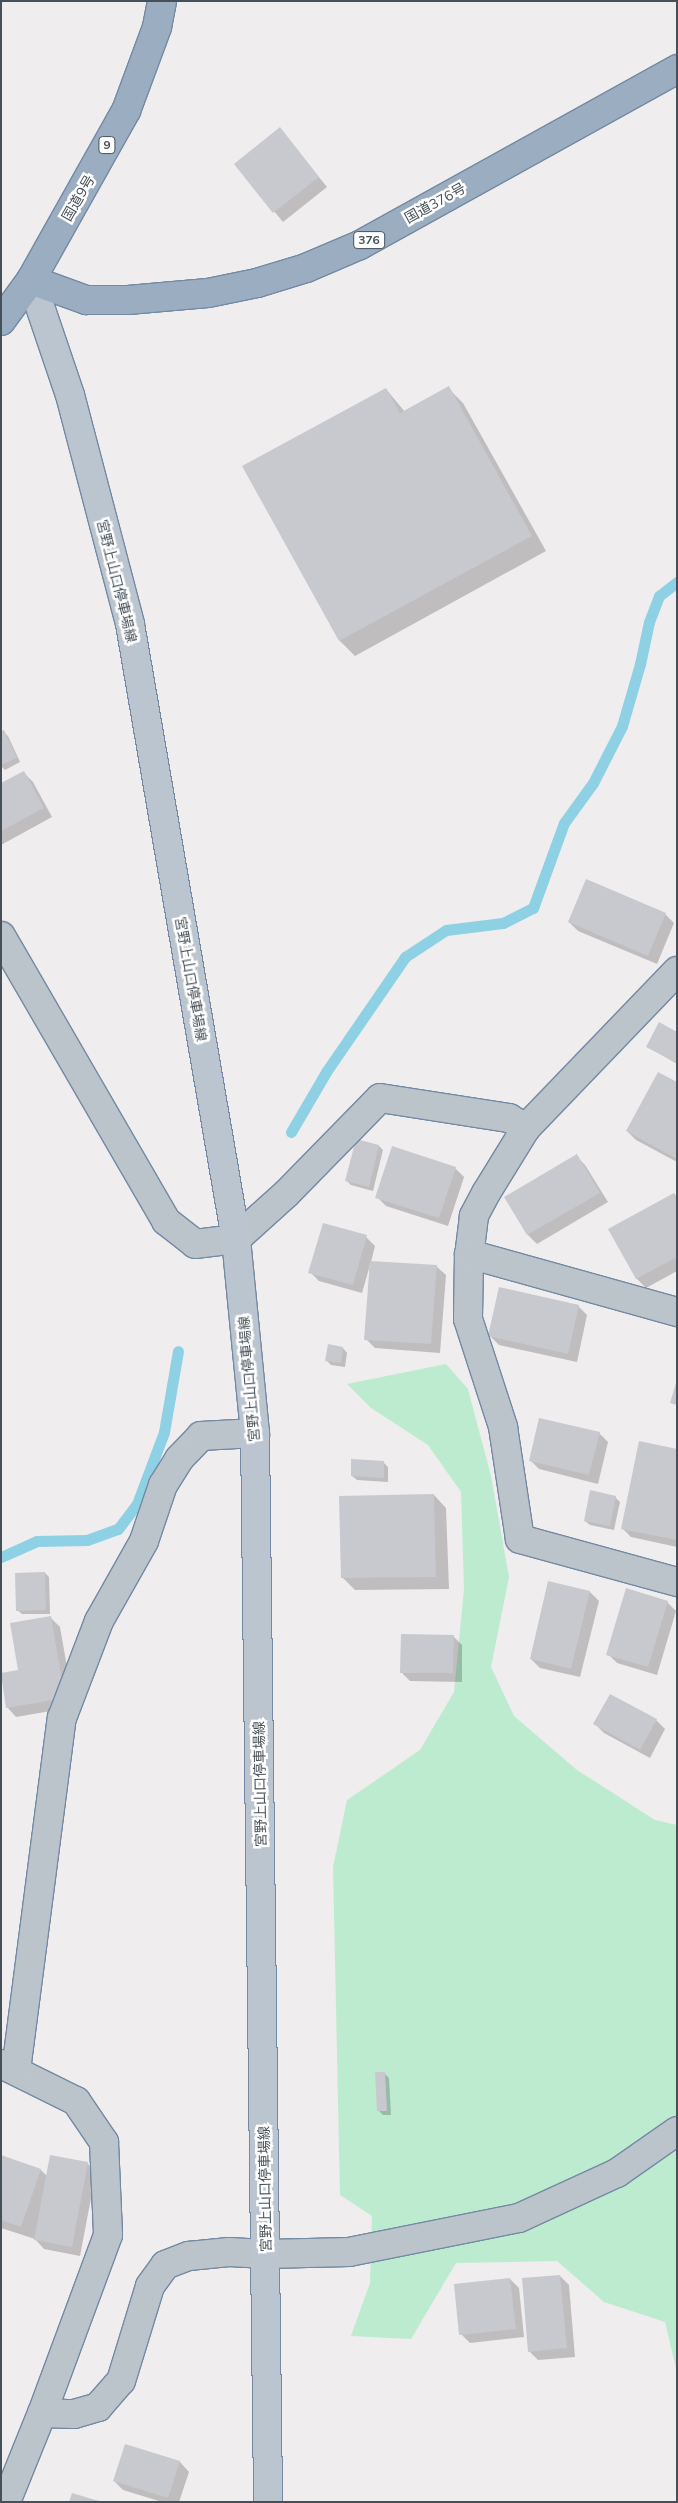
<!DOCTYPE html>
<html>
<head>
<meta charset="utf-8">
<style>
	body { margin:0 }
	#map { position:relative; width:678px; height:2503px; overflow:hidden; background:#efeded; font-family:Mulish,"Noto Sans JP",sans-serif }
	div>[style] { position:absolute }
	[style*='--x'] { left:calc(var(--x)*1px); top:calc(var(--y)*1px); width:calc(var(--w)*1px); rotate:calc(var(--a)*1deg) }
	.green>* { inset:0; background:#bdebd0 }
	.shadow>* { inset:0; background:#0003 }
	.stream>* { height:11px; margin:-5.5px; padding:0 5.5px; transform-origin:5.5px; border-radius:5.5px; background:#8ed0e4 }
	.building>* { inset:0; background:#c7c9cf }
	.roads { filter:drop-shadow(1px 0 #7389a4) drop-shadow(-1px 0 #7389a4) drop-shadow(0 1px #7389a4) drop-shadow(0 -1px #7389a4) }
	.minor>* { height:28px; margin:-14px; padding:0 14px; transform-origin:14px; border-radius:14px; background:#bcc4cb }
	.secondary>* { height:28px; margin:-14px; padding:0 14px; transform-origin:14px; border-radius:14px; background:#bbc5cf }
	.trunk>* { height:28px; margin:-14px; padding:0 14px; transform-origin:14px; border-radius:14px; background:#9badc1 }
	span { translate:-50% -50%; white-space:nowrap; text-align:center; line-height:1.15; -webkit-text-stroke:5px #fff; paint-order:stroke }
	.shield-label span { padding:1px 4px; background:#fff; border:1px solid; border-radius:4px; -webkit-text-stroke-width:0 }
	.shield-label { font-size:12px; color:#465058; font-weight:700 }
	.street-label { font-size:14px; color:#465058 }
	.frame { position:absolute; inset:0; border:2px solid #465058; pointer-events:none }
</style>
</head>
<body>
<div id="map">
	<div class="green">
		<i style="clip-path:polygon(446px 1364px,468px 1389px,491px 1476px,509px 1577px,491px 1667px,514px 1716px,577px 1770px,655px 1820px,677px 1825px,677px 2373px,665px 2322px,604px 2302px,557px 2261px,456px 2263px,411px 2339px,351px 2336px,370px 2283px,372px 2216px,340px 2195px,333px 1867px,347px 1800px,420px 1750px,454px 1692px,464px 1589px,461px 1492px,428px 1445px,371px 1408px,347px 1384px)"></i>
	</div>
	<div class="shadow">
		<i style="clip-path:polygon(280px 129px,327px 187px,283px 222px,235px 164px)"></i>
		<i style="clip-path:polygon(448px 388px,463px 403px,546px 551px,355px 656px,340px 641px,244px 467px,386px 389px,405px 412px)"></i>
		<i style="clip-path:polygon(3px 732px,8px 736px,20px 762px,5px 770px,1px 766px,1px 733px)"></i>
		<i style="clip-path:polygon(24px 773px,33px 782px,52px 817px,1px 845px,1px 785px)"></i>
		<i style="clip-path:polygon(665px 914px,674px 923px,657px 964px,578px 931px,569px 922px)"></i>
		<i style="clip-path:polygon(677px 1033px,677px 1064px,647px 1046px)"></i>
		<i style="clip-path:polygon(677px 1084px,677px 1162px,636px 1140px,627px 1131px)"></i>
		<i style="clip-path:polygon(357px 1141px,379px 1146px,383px 1150px,373px 1191px,351px 1185px,346px 1180px)"></i>
		<i style="clip-path:polygon(576px 1156px,585px 1165px,608px 1202px,537px 1244px,528px 1235px,506px 1198px)"></i>
		<i style="clip-path:polygon(455px 1168px,464px 1177px,448px 1226px,386px 1206px,377px 1197px)"></i>
		<i style="clip-path:polygon(677px 1197px,677px 1271px,646px 1288px,637px 1279px,610px 1229px)"></i>
		<i style="clip-path:polygon(366px 1237px,375px 1246px,371px 1262px,436px 1266px,446px 1275px,440px 1353px,375px 1348px,366px 1339px,370px 1265px,362px 1293px,319px 1281px,310px 1272px)"></i>
		<i style="clip-path:polygon(578px 1306px,587px 1315px,577px 1362px,499px 1345px,490px 1336px)"></i>
		<i style="clip-path:polygon(343px 1348px,347px 1353px,345px 1367px,331px 1365px,326px 1360px)"></i>
		<i style="clip-path:polygon(599px 1433px,608px 1442px,598px 1484px,539px 1469px,530px 1460px)"></i>
		<i style="clip-path:polygon(677px 1450px,677px 1547px,631px 1537px,622px 1528px)"></i>
		<i style="clip-path:polygon(384px 1463px,388px 1467px,388px 1482px,357px 1480px,352px 1476px)"></i>
		<i style="clip-path:polygon(434px 1495px,446px 1508px,449px 1589px,355px 1590px,343px 1578px)"></i>
		<i style="clip-path:polygon(615px 1497px,620px 1502px,614px 1530px,590px 1525px,585px 1521px)"></i>
		<i style="clip-path:polygon(45px 1573px,49px 1577px,50px 1614px,22px 1614px,17px 1610px)"></i>
		<i style="clip-path:polygon(590px 1592px,599px 1601px,580px 1677px,540px 1668px,531px 1659px)"></i>
		<i style="clip-path:polygon(667px 1602px,676px 1611px,657px 1675px,617px 1663px,608px 1654px)"></i>
		<i style="clip-path:polygon(51px 1618px,60px 1627px,74px 1707px,16px 1717px,7px 1707px)"></i>
		<i style="clip-path:polygon(453px 1636px,462px 1645px,462px 1682px,410px 1681px,401px 1672px)"></i>
		<i style="clip-path:polygon(611px 1695px,656px 1720px,665px 1729px,650px 1758px,604px 1733px,595px 1724px)"></i>
		<i style="clip-path:polygon(384px 2073px,389px 2078px,391px 2115px,383px 2115px,379px 2111px)"></i>
		<i style="clip-path:polygon(1px 2156px,41px 2170px,47px 2176px,87px 2163px,96px 2172px,80px 2256px,44px 2249px,35px 2239px,1px 2228px)"></i>
		<i style="clip-path:polygon(560px 2276px,569px 2285px,575px 2357px,538px 2360px,529px 2351px)"></i>
		<i style="clip-path:polygon(510px 2279px,519px 2288px,524px 2337px,470px 2343px,461px 2334px)"></i>
		<i style="clip-path:polygon(126px 2445px,180px 2462px,189px 2472px,179px 2502px,162px 2502px,123px 2490px,114px 2481px)"></i>
	</div>
	<div class="stream">
		<i style="--x:291;--y:1132;--w:69;--a:-59.7"></i>
		<i style="--x:326;--y:1072;--w:140;--a:-55.5"></i>
		<i style="--x:405;--y:957;--w:49;--a:-33.4"></i>
		<i style="--x:446;--y:930;--w:57;--a:-7"></i>
		<i style="--x:503;--y:923;--w:34;--a:-27"></i>
		<i style="--x:533;--y:908;--w:90;--a:-70"></i>
		<i style="--x:564;--y:823;--w:49;--a:-54.1"></i>
		<i style="--x:593;--y:783;--w:64;--a:-63"></i>
		<i style="--x:622;--y:726;--w:65;--a:-73.8"></i>
		<i style="--x:640;--y:664;--w:43;--a:-77.9"></i>
		<i style="--x:649;--y:622;--w:28;--a:-69"></i>
		<i style="--x:659;--y:596;--w:23;--a:-38"></i>
		<i style="--x:1;--y:1557;--w:39;--a:-24"></i>
		<i style="--x:37;--y:1541;--w:50;--a:-1.1"></i>
		<i style="--x:87;--y:1540;--w:33;--a:-20"></i>
		<i style="--x:118;--y:1529;--w:31;--a:-53"></i>
		<i style="--x:137;--y:1504;--w:77;--a:-69.4"></i>
		<i style="--x:164;--y:1432;--w:82;--a:-80.2"></i>
	</div>
	<div class="building">
		<i style="clip-path:polygon(280px 127px,319px 177px,273px 213px,234px 164px)"></i>
		<i style="clip-path:polygon(449px 386px,532px 536px,339px 641px,242px 466px,386px 388px,400px 413px)"></i>
		<i style="clip-path:polygon(4px 730px,17px 758px,1px 765px,1px 731px)"></i>
		<i style="clip-path:polygon(24px 771px,44px 808px,1px 831px,1px 783px)"></i>
		<i style="clip-path:polygon(586px 879px,666px 913px,648px 956px,568px 922px)"></i>
		<i style="clip-path:polygon(659px 1022px,677px 1032px,677px 1063px,646px 1047px)"></i>
		<i style="clip-path:polygon(658px 1072px,677px 1082px,677px 1159px,626px 1131px)"></i>
		<i style="clip-path:polygon(356px 1139px,379px 1145px,369px 1187px,345px 1181px)"></i>
		<i style="clip-path:polygon(392px 1146px,456px 1167px,439px 1218px,375px 1198px)"></i>
		<i style="clip-path:polygon(577px 1154px,600px 1193px,527px 1235px,504px 1197px)"></i>
		<i style="clip-path:polygon(674px 1193px,677px 1197px,677px 1257px,636px 1279px,608px 1229px)"></i>
		<i style="clip-path:polygon(323px 1223px,367px 1235px,353px 1285px,308px 1273px)"></i>
		<i style="clip-path:polygon(370px 1261px,437px 1265px,431px 1344px,364px 1340px)"></i>
		<i style="clip-path:polygon(499px 1287px,579px 1305px,568px 1354px,488px 1336px)"></i>
		<i style="clip-path:polygon(328px 1344px,343px 1347px,341px 1363px,325px 1361px)"></i>
		<i style="clip-path:polygon(676px 1383px,677px 1383px,677px 1405px,670px 1403px)"></i>
		<i style="clip-path:polygon(539px 1418px,600px 1432px,589px 1475px,529px 1461px)"></i>
		<i style="clip-path:polygon(639px 1441px,677px 1449px,677px 1540px,621px 1529px)"></i>
		<i style="clip-path:polygon(351px 1459px,384px 1461px,384px 1478px,351px 1476px)"></i>
		<i style="clip-path:polygon(590px 1490px,616px 1496px,610px 1526px,584px 1521px)"></i>
		<i style="clip-path:polygon(434px 1494px,436px 1577px,341px 1578px,339px 1496px)"></i>
		<i style="clip-path:polygon(45px 1572px,46px 1610px,16px 1611px,15px 1573px)"></i>
		<i style="clip-path:polygon(548px 1581px,590px 1591px,571px 1669px,530px 1659px)"></i>
		<i style="clip-path:polygon(626px 1588px,668px 1601px,648px 1667px,606px 1655px)"></i>
		<i style="clip-path:polygon(51px 1616px,65px 1698px,6px 1708px,1px 1673px,18px 1670px,10px 1623px)"></i>
		<i style="clip-path:polygon(401px 1634px,454px 1635px,453px 1673px,400px 1673px)"></i>
		<i style="clip-path:polygon(610px 1694px,657px 1719px,640px 1750px,593px 1724px)"></i>
		<i style="clip-path:polygon(375px 2072px,385px 2072px,387px 2111px,377px 2111px)"></i>
		<i style="clip-path:polygon(1px 2155px,41px 2169px,21px 2227px,1px 2220px)"></i>
		<i style="clip-path:polygon(50px 2155px,88px 2162px,72px 2247px,34px 2240px)"></i>
		<i style="clip-path:polygon(560px 2275px,567px 2348px,528px 2352px,522px 2278px)"></i>
		<i style="clip-path:polygon(510px 2278px,516px 2329px,459px 2335px,454px 2284px)"></i>
		<i style="clip-path:polygon(125px 2444px,180px 2461px,168px 2498px,113px 2481px)"></i>
		<i style="clip-path:polygon(72px 2493px,99px 2501px,99px 2502px,69px 2502px)"></i>
	</div>
	<div class="roads">
		<div class="minor">
			<i style="--x:1;--y:936;--w:329;--a:59.9"></i>
			<i style="--x:166;--y:1221;--w:37;--a:38"></i>
			<i style="--x:195;--y:1244;--w:41;--a:-7"></i>
			<i style="--x:236;--y:1239;--w:67;--a:-42"></i>
			<i style="--x:286;--y:1194;--w:134;--a:-45.6"></i>
			<i style="--x:380;--y:1098;--w:131;--a:8.8"></i>
			<i style="--x:509;--y:1118;--w:20;--a:30"></i>
			<i style="--x:677;--y:971;--w:218;--a:133.9"></i>
			<i style="--x:526;--y:1128;--w:76;--a:121.6"></i>
			<i style="--x:486;--y:1193;--w:26;--a:118"></i>
			<i style="--x:474;--y:1216;--w:38;--a:97"></i>
			<i style="--x:469;--y:1254;--w:65;--a:90.9"></i>
			<i style="--x:468;--y:1319;--w:114;--a:72"></i>
			<i style="--x:503;--y:1427;--w:113;--a:81.4"></i>
			<i style="--x:520;--y:1539;--w:163;--a:15.3"></i>
			<i style="--x:469;--y:1254;--w:216;--a:15.6"></i>
			<i style="--x:1;--y:2064;--w:84;--a:26.3"></i>
			<i style="--x:76;--y:2101;--w:50;--a:55.7"></i>
			<i style="--x:104;--y:2142;--w:93;--a:87.5"></i>
			<i style="--x:108;--y:2235;--w:190;--a:110.3"></i>
			<i style="--x:42;--y:2413;--w:96;--a:112"></i>
			<i style="--x:16;--y:2070;--w:355;--a:-82.6"></i>
			<i style="--x:62;--y:1718;--w:104;--a:-69.1"></i>
			<i style="--x:99;--y:1621;--w:92;--a:-60.6"></i>
			<i style="--x:144;--y:1541;--w:59;--a:-71.3"></i>
			<i style="--x:163;--y:1485;--w:31;--a:-58"></i>
			<i style="--x:179;--y:1459;--w:32;--a:-46"></i>
			<i style="--x:201;--y:1436;--w:54;--a:-3.2"></i>
			<i style="--x:42;--y:2413;--w:32;--a:2"></i>
			<i style="--x:74;--y:2414;--w:25;--a:-16"></i>
			<i style="--x:98;--y:2407;--w:35;--a:-49"></i>
			<i style="--x:121;--y:2381;--w:99;--a:-73"></i>
			<i style="--x:150;--y:2286;--w:26;--a:-54"></i>
			<i style="--x:165;--y:2265;--w:26;--a:-21"></i>
			<i style="--x:189;--y:2256;--w:40;--a:-5.7"></i>
			<i style="--x:229;--y:2252;--w:37;--a:3"></i>
			<i style="--x:266;--y:2254;--w:83;--a:-1.4"></i>
			<i style="--x:349;--y:2252;--w:173;--a:-11.3"></i>
			<i style="--x:519;--y:2218;--w:108;--a:-24.7"></i>
			<i style="--x:617;--y:2173;--w:73;--a:-35"></i>
		</div>
		<div class="secondary">
			<i style="--x:31;--y:280;--w:121;--a:71.3"></i>
			<i style="--x:70;--y:395;--w:237;--a:75.3"></i>
			<i style="--x:130;--y:624;--w:624;--a:80.22"></i>
			<i style="--x:236;--y:1239;--w:195;--a:84.4"></i>
			<i style="--x:255;--y:1433;--w:1069;--a:89.3"></i>
		</div>
		<div class="trunk">
			<i style="--x:31;--y:280;--w:59;--a:20"></i>
			<i style="--x:86;--y:300;--w:42;--a:0"></i>
			<i style="--x:128;--y:300;--w:80;--a:-5"></i>
			<i style="--x:208;--y:293;--w:50;--a:-11.5"></i>
			<i style="--x:257;--y:283;--w:51;--a:-17"></i>
			<i style="--x:306;--y:268;--w:59;--a:-23.1"></i>
			<i style="--x:360;--y:245;--w:363;--a:-29"></i>
			<i style="--x:1;--y:321;--w:51;--a:-53.8"></i>
			<i style="--x:31;--y:280;--w:194;--a:-60.7"></i>
			<i style="--x:126;--y:111;--w:90;--a:-69.7"></i>
			<i style="--x:157;--y:27;--w:26;--a:-79"></i>
		</div>
	</div>
	<div class="shield-label">
		<span style="left:107px;top:145px">9</span>
		<span style="left:369px;top:240px">376</span>
	</div>
	<div class="street-label">
		<span style="left:78px;top:198px;rotate:-60deg">国道9号</span>
		<span style="left:435px;top:203px;rotate:-29deg">国道376号</span>
		<span style="left:117px;top:581px;rotate:76deg">宮野上山口停車場線</span>
		<span style="left:191px;top:979px;rotate:80deg">宮野上山口停車場線</span>
		<span style="left:249px;top:1379px;rotate:-95deg">宮野上山口停車場線</span>
		<span style="left:260px;top:1784px;rotate:-91deg">宮野上山口停車場線</span>
		<span style="left:265px;top:2189px;rotate:-91deg">宮野上山口停車場線</span>
	</div>
	<div class="frame"></div>
</div>
</body>
</html>
